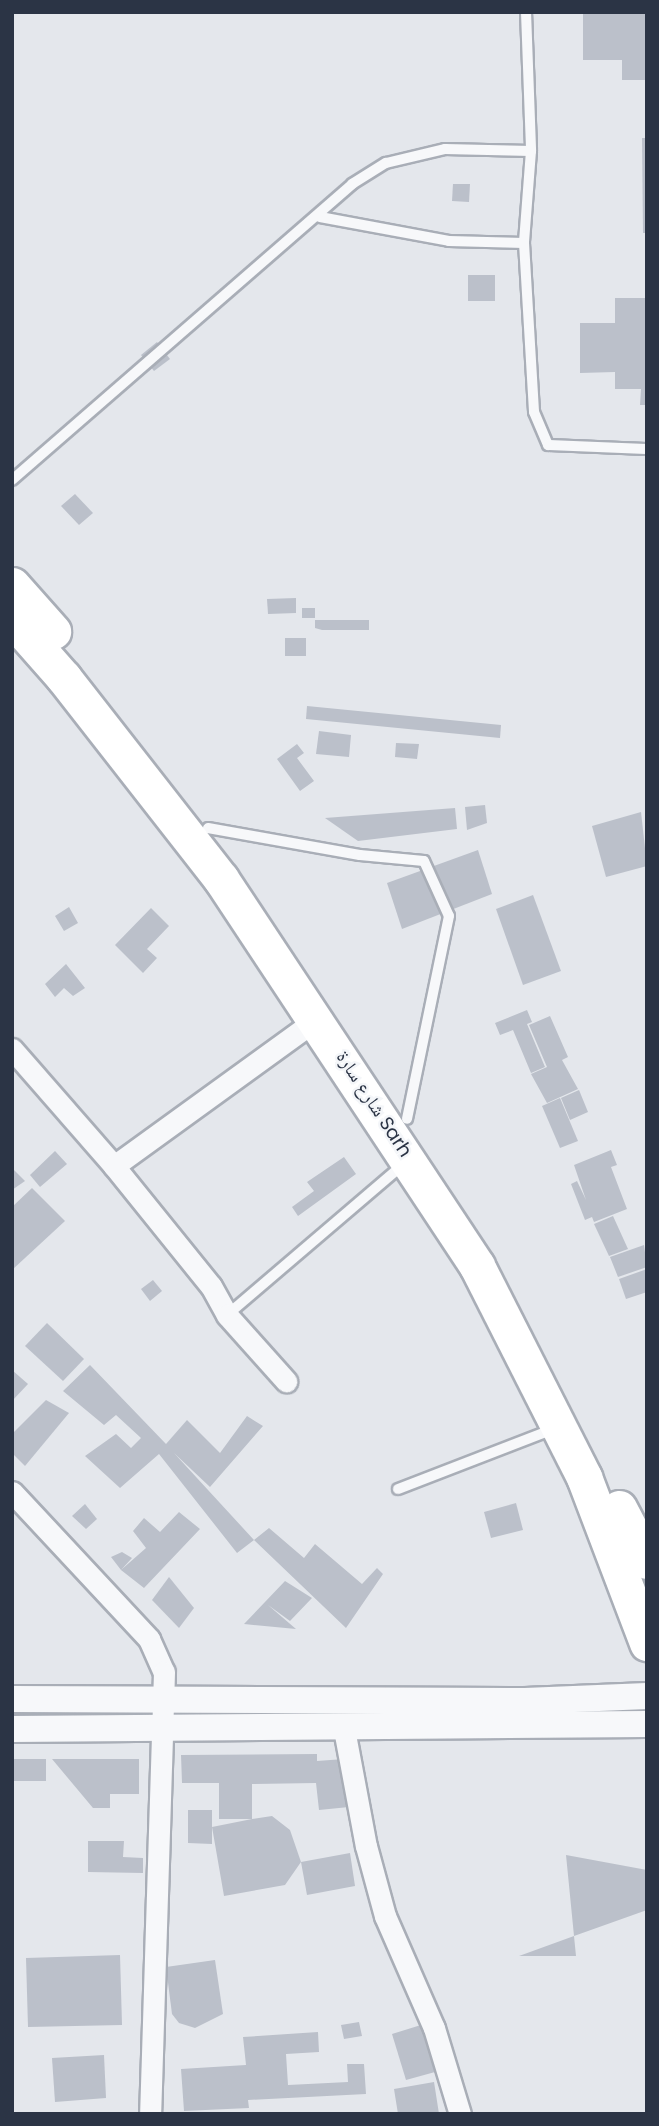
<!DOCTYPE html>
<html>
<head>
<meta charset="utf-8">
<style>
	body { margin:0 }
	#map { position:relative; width:659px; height:2126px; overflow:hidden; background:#e4e7ec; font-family:Poppins,"Noto Naskh Arabic",sans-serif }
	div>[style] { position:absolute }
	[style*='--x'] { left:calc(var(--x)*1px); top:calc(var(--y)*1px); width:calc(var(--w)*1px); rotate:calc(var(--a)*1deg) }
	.building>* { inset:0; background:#bbc0ca }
	.roads { filter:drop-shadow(2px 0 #a9aeb7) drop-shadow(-2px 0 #a9aeb7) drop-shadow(0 2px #a9aeb7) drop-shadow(0 -2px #a9aeb7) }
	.service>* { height:10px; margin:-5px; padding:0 5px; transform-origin:5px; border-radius:5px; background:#f7f8fa }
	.minor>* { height:21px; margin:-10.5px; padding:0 10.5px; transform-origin:10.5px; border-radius:10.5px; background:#f7f8fa }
	.tertiary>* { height:26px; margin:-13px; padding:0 13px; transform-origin:13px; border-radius:13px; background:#f7f8fa }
	.trunk>* { height:35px; margin:-17.5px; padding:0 17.5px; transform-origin:17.5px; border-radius:17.5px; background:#fff }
	span { translate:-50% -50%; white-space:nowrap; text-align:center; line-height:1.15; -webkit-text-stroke:5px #f4f6f9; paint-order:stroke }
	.street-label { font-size:19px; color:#2b3445 }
	.frame { position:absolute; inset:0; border:14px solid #2b3445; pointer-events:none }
</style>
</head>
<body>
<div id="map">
	<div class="building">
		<i style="clip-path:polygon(583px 12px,647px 12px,647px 80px,622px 80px,622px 60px,583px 60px)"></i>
		<i style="clip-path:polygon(642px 138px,647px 138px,647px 233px,643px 233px)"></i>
		<i style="clip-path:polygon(453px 184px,470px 184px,469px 202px,452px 201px)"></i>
		<i style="clip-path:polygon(468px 275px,495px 275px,495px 301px,468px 301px)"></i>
		<i style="clip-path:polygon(615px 298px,647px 298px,647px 405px,640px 405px,641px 389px,615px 389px,615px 372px,580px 373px,580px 323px,615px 323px)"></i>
		<i style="clip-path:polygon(157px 342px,170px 359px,154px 371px,141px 355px)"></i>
		<i style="clip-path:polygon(75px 494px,93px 513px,79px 525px,61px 506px)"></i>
		<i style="clip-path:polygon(296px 598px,296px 613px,268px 614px,267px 599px)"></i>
		<i style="clip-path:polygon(302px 608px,315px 608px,315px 618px,302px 618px)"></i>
		<i style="clip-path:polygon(315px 620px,369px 620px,369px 630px,322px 630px,315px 628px)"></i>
		<i style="clip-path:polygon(285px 638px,306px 638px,306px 656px,285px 656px)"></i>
		<i style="clip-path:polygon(307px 706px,501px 725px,500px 738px,306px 719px)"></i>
		<i style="clip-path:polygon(319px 731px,351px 735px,349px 757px,316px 754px)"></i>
		<i style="clip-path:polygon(396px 743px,419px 744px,417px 759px,395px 757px)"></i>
		<i style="clip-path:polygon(297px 744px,304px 753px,297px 758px,314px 781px,300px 791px,277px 759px)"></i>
		<i style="clip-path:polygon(485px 805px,487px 823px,467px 830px,465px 807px)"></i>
		<i style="clip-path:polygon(455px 808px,457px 829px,358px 841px,325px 818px)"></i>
		<i style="clip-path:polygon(641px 812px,647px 866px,606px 877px,592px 826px)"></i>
		<i style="clip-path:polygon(478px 850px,492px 894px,402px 929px,387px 883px)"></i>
		<i style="clip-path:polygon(533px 895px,561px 971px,523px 985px,496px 909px)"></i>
		<i style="clip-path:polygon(69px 907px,78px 923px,64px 931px,55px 916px)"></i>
		<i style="clip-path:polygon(151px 908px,169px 926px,147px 949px,157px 958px,143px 973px,115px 945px)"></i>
		<i style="clip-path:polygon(66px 964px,85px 988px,73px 996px,64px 988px,55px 997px,45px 984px)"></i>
		<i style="clip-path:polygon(527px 1010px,532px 1022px,527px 1024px,545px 1067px,531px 1073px,513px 1030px,500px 1035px,495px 1023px)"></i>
		<i style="clip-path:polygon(550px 1016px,568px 1057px,562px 1060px,578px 1089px,547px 1103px,531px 1074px,547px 1067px,529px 1025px)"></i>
		<i style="clip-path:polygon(579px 1090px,588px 1112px,570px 1120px,561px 1098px)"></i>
		<i style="clip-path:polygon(560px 1098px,578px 1141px,560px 1148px,542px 1106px)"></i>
		<i style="clip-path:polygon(611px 1150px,617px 1165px,611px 1167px,627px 1209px,594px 1222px,592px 1217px,585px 1220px,571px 1184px,577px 1181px,586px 1200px,574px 1165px)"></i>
		<i style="clip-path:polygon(55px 1151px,67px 1164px,40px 1187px,30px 1175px)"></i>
		<i style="clip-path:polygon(344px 1157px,356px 1174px,298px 1216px,292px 1207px,314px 1191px,307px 1182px)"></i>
		<i style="clip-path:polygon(12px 1168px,25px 1181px,12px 1190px)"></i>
		<i style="clip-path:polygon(32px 1188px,65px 1221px,12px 1270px,12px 1207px)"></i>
		<i style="clip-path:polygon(613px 1216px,628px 1249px,609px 1256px,594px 1224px)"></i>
		<i style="clip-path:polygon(644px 1245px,647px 1267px,618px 1277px,610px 1257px)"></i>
		<i style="clip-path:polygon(647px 1269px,647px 1292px,626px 1299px,619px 1279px)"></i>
		<i style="clip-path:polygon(153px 1280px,162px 1291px,150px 1301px,141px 1289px)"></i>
		<i style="clip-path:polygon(47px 1323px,84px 1359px,63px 1381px,25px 1346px)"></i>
		<i style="clip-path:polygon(90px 1365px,166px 1444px,187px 1420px,220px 1453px,247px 1416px,263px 1426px,210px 1487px,174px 1453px,254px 1540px,269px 1528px,304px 1558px,315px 1544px,362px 1584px,377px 1568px,383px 1574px,346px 1628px,254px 1540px,237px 1553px,159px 1454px,120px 1488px,85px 1456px,116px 1434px,131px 1448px,141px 1438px,116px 1415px,104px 1425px,63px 1391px)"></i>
		<i style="clip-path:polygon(12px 1370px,28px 1384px,12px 1401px)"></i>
		<i style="clip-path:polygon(46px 1400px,69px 1413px,25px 1466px,12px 1453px,12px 1434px)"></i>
		<i style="clip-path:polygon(516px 1503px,523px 1530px,491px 1538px,484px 1512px)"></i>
		<i style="clip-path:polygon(85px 1504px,97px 1519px,86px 1529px,72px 1516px)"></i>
		<i style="clip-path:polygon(179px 1512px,200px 1529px,144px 1588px,121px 1570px,111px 1557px,122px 1552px,132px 1558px,121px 1570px,146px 1548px,133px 1531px,144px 1518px,160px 1532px)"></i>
		<i style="clip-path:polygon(169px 1577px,194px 1608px,179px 1628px,152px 1600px)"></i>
		<i style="clip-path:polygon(285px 1581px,312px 1598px,290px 1621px,268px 1605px,296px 1629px,244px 1624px)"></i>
		<i style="clip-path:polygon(317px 1754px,317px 1761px,344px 1759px,349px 1807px,319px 1810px,316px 1783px,252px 1784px,252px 1819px,272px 1816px,290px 1830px,301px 1862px,285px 1885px,224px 1896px,212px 1827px,212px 1844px,188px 1843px,188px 1810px,212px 1810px,212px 1827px,252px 1819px,219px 1819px,219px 1783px,182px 1783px,181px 1755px)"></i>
		<i style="clip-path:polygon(12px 1759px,46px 1759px,46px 1781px,12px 1781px)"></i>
		<i style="clip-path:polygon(52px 1759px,139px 1759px,139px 1794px,110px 1794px,110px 1808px,93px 1808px)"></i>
		<i style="clip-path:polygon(88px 1841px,124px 1841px,123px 1857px,143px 1858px,143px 1873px,88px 1872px)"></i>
		<i style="clip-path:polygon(350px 1853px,355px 1886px,307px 1895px,301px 1862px)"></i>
		<i style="clip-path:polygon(566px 1855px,647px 1870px,647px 1910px,574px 1936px,576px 1956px,519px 1956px,574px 1936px)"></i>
		<i style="clip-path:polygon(120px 1955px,122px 2025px,28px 2027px,26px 1958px)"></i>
		<i style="clip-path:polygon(215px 1960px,223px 2014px,195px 2028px,179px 2023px,172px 2014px,166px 1967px)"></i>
		<i style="clip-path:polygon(359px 2022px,362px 2036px,344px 2039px,341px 2025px)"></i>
		<i style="clip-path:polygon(421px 2025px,435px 2072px,406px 2080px,392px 2034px)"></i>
		<i style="clip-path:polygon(318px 2032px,319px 2052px,286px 2054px,288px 2085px,348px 2082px,347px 2064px,364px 2064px,366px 2094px,248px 2100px,249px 2108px,184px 2111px,181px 2069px,246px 2065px,243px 2037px)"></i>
		<i style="clip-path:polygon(104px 2055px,106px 2098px,55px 2102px,52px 2058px)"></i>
		<i style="clip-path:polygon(434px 2082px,439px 2114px,398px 2114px,394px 2089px)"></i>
	</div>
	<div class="roads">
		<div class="service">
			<i style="--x:526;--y:12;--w:139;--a:87.9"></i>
			<i style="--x:531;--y:151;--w:92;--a:94.4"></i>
			<i style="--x:524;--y:243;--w:169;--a:86.6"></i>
			<i style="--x:534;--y:412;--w:36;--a:67"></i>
			<i style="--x:548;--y:445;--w:99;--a:2.3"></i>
			<i style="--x:320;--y:217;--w:131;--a:10.5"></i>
			<i style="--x:449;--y:241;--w:75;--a:1.5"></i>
			<i style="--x:12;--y:480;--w:451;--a:-41"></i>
			<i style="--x:352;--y:184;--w:40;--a:-32"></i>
			<i style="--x:386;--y:163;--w:61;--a:-13.3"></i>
			<i style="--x:445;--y:149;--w:86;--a:1.3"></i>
			<i style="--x:208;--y:828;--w:154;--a:10.1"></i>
			<i style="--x:360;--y:855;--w:64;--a:5.4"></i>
			<i style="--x:424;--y:861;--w:60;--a:65.6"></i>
			<i style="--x:449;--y:916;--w:207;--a:101.7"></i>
			<i style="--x:227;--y:1315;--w:234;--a:-40.5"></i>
			<i style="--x:398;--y:1489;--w:169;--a:-21.1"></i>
		</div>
		<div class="minor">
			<i style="--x:12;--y:1049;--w:155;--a:48.9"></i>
			<i style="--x:114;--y:1166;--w:154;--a:51.1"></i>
			<i style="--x:211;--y:1286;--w:33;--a:61"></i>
			<i style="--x:227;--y:1315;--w:89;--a:48.2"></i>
			<i style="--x:114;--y:1166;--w:251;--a:-35.9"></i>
			<i style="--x:12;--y:1492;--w:201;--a:47"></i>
			<i style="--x:149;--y:1639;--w:36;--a:66"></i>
			<i style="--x:164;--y:1672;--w:442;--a:91.8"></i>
			<i style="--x:344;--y:1729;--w:119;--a:79.4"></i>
			<i style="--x:366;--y:1846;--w:73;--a:74.8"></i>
			<i style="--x:385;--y:1916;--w:122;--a:66.4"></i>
			<i style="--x:434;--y:2028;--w:90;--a:73.2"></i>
		</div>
		<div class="tertiary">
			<i style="--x:12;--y:1699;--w:513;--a:0.22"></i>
			<i style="--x:525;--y:1701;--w:122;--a:-2.3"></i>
			<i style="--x:12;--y:1729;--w:635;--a:-0.45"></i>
		</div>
		<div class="trunk">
			<i style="--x:12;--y:585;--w:62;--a:48.3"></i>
			<i style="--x:12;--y:619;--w:79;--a:48.6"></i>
			<i style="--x:64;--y:678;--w:255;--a:52"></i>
			<i style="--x:221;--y:879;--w:464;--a:56.5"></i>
			<i style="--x:477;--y:1266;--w:237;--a:63.1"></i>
			<i style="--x:584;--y:1477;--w:178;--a:69.2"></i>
			<i style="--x:619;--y:1508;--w:60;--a:62.2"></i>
		</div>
	</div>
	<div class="street-label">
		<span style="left:374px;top:1104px;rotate:57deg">شارع سارة Sarh</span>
	</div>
	<div class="frame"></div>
</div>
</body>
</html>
